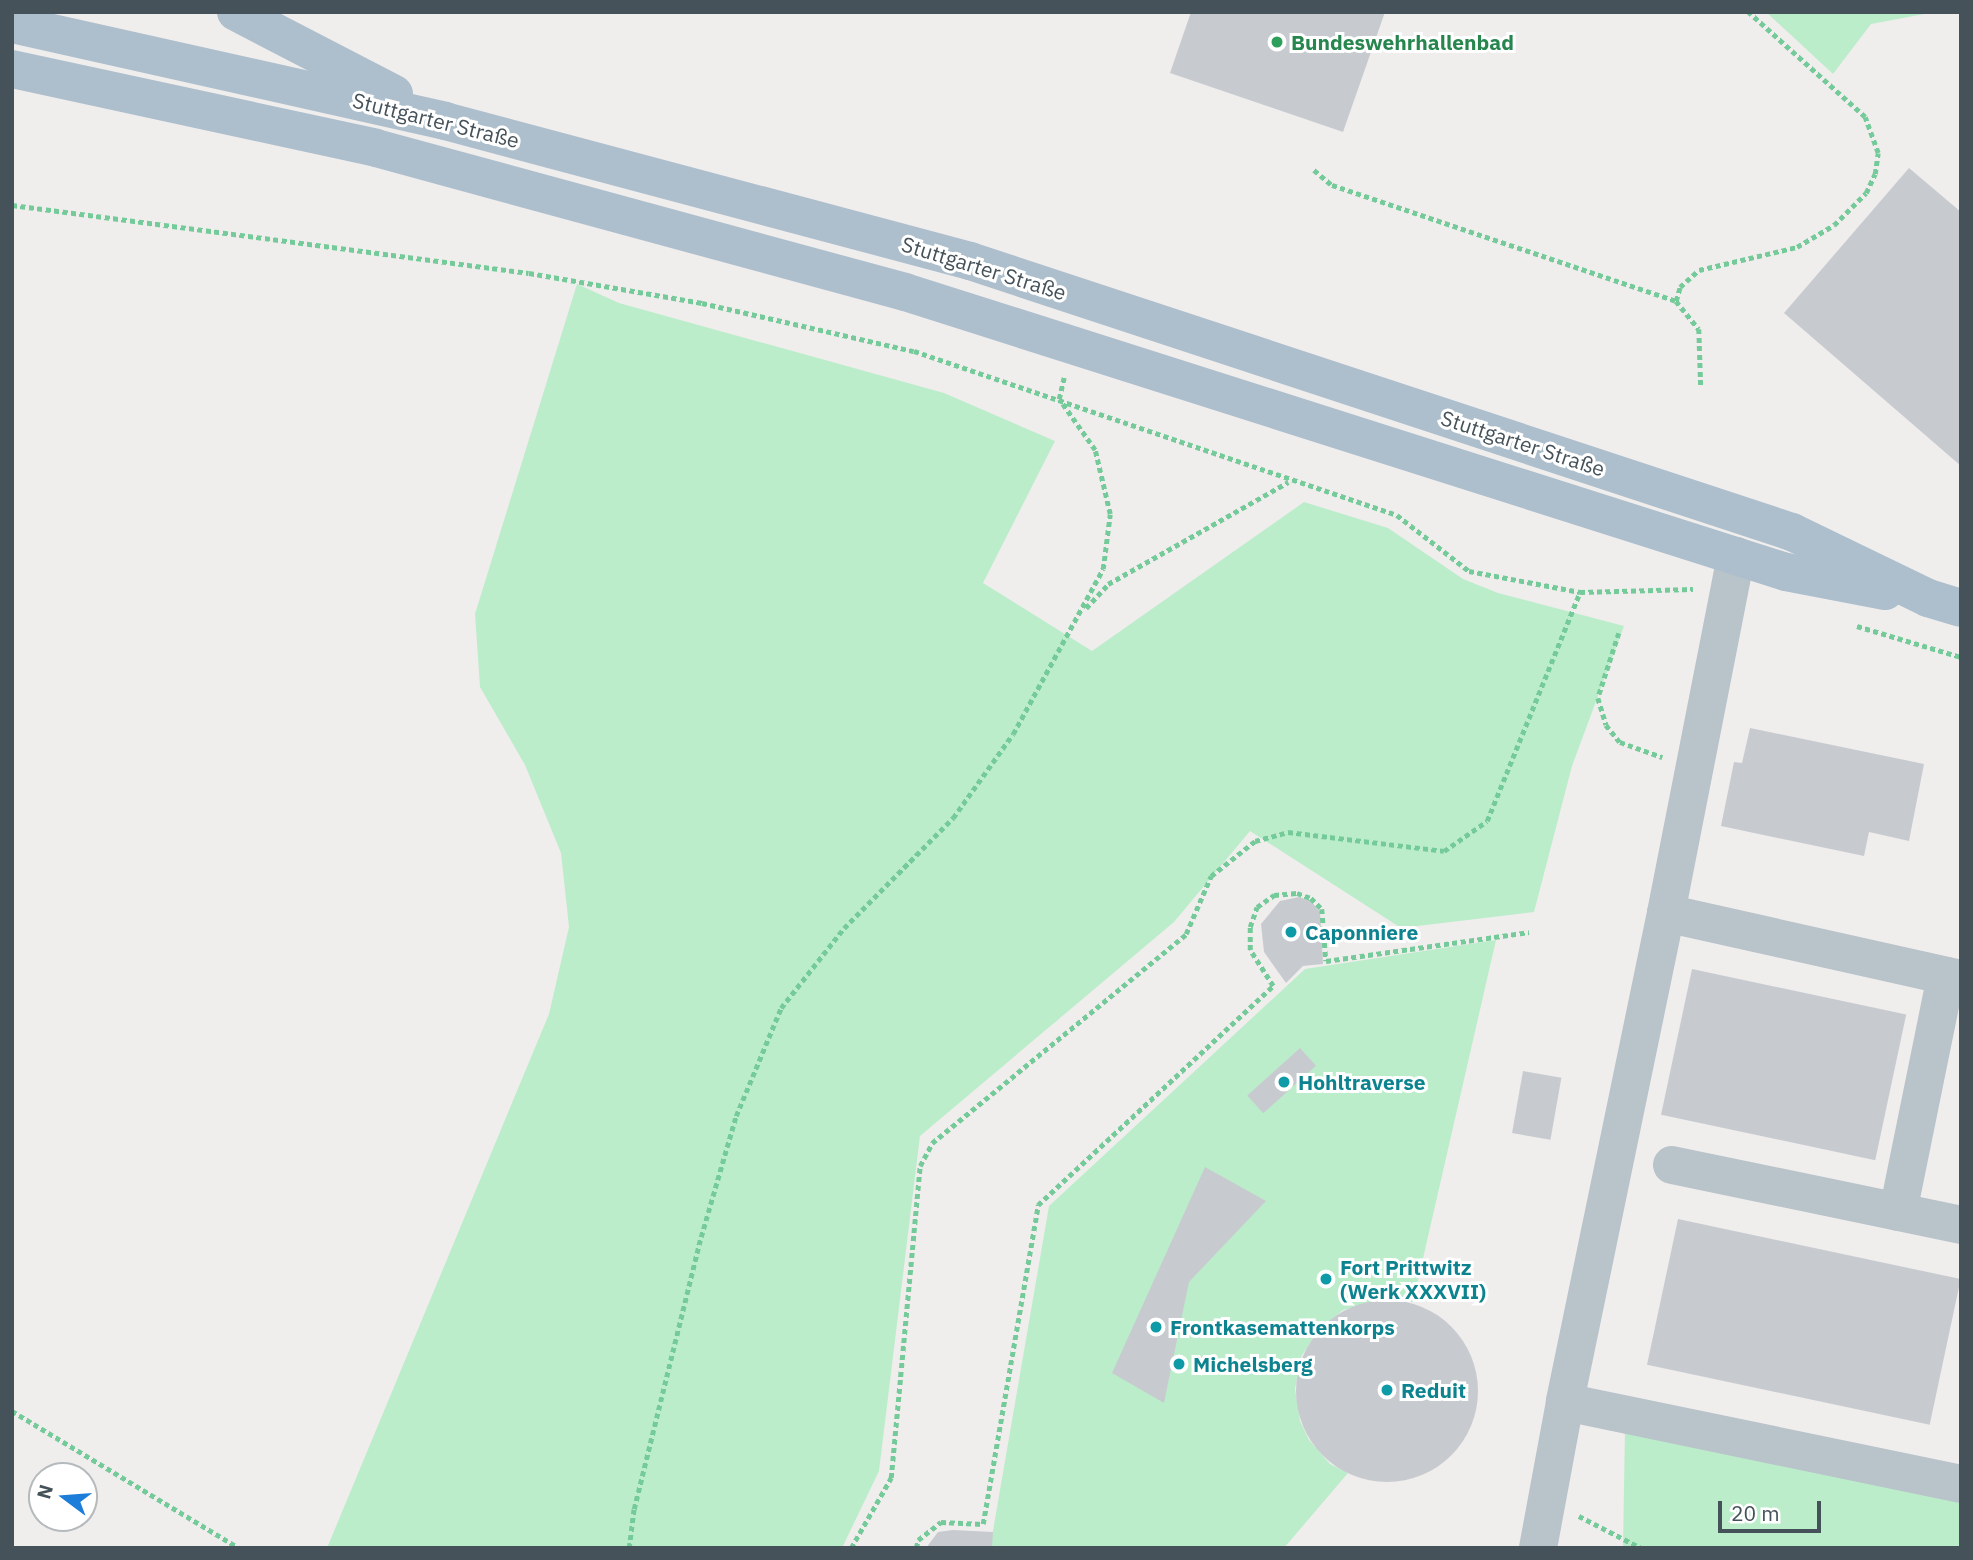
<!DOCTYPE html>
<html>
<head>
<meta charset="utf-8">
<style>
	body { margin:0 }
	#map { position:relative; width:1973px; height:1560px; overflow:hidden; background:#f0eded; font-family:"IBM Plex Sans",sans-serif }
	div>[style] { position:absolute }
	.green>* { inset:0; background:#bcedcb }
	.building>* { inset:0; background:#c7cbd0; transform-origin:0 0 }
	.round { border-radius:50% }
	.path>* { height:4.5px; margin-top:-2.25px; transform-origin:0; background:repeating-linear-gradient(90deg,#75ca9a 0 5px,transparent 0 8.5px) }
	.minor>* { height:38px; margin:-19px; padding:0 19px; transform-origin:19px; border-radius:19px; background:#b9c3ca }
	.major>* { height:38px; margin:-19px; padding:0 19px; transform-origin:19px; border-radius:19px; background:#adbfcc }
	.dots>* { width:19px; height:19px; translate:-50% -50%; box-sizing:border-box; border:4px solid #fff; border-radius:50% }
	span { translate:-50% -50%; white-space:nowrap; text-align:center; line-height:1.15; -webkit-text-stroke:6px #fff; paint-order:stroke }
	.leisure-label { font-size:21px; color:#27864d; font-weight:700 }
	.left { translate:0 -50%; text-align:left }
	.street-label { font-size:21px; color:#46525a }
	.culture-label { font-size:21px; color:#0d838f; font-weight:700 }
	.frame { position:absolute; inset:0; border:14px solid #46525a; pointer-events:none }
	.north { position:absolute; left:28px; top:1462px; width:70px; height:70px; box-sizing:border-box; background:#fff; border:2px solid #b5babd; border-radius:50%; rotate:286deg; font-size:19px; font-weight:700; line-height:28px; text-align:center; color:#46525a }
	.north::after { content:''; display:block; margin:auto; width:24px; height:32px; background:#1d7eda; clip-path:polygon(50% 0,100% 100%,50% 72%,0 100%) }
	.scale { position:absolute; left:1718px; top:1501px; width:103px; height:32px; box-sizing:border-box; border:4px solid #46525a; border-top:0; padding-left:9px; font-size:21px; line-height:24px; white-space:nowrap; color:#46525a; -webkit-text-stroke:5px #fff; paint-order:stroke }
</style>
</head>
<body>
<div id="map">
	<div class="green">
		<div style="clip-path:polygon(1766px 12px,1935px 12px,1871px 24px,1833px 74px)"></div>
		<div style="clip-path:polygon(577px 284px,619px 303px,944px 393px,1055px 441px,983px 583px,1092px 651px,1304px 502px,1388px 528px,1463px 579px,1498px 593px,1624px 626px,1572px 766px,1534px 912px,1401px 928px,1250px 831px,1174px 922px,920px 1136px,879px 1471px,842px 1548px,327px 1548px,549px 1014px,569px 927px,561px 853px,525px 765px,480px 687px,475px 614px)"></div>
		<div style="clip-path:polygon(1496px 940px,1413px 1302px,1382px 1299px,1343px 1310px,1318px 1330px,1301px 1357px,1295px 1389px,1300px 1421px,1309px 1440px,1330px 1464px,1348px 1473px,1284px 1548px,990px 1548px,1049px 1206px,1305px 969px)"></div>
		<div style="clip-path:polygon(1625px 1429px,1961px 1500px,1961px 1548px,1623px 1548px)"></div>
	</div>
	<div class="building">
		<div style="clip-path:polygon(1191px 12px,1385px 12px,1343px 132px,1170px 73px)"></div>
		<div style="clip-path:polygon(1909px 168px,1961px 212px,1961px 466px,1784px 313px)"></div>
		<div style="clip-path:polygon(1750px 728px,1924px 764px,1909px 841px,1869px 832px,1864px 856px,1721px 826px,1734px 762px,1742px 763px)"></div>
		<div style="clip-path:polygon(1299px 897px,1311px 901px,1320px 912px,1323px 964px,1303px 966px,1286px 983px,1264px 952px,1261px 924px,1280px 901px)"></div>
		<div style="left:1692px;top:969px;width:219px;height:149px;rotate:12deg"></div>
		<div style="left:1300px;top:1048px;width:24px;height:71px;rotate:48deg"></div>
		<div style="left:1523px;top:1071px;width:39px;height:63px;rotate:10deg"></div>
		<div style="clip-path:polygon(1205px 1167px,1266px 1201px,1189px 1282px,1164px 1403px,1112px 1373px)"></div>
		<div style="left:1678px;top:1219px;width:289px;height:149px;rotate:12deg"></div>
		<div class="round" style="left:1296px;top:1300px;width:182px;height:182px"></div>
		<div style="clip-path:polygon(953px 1530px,993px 1532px,992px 1548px,926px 1548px,938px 1532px)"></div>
	</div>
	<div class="path">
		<div style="left:1314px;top:170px;width:23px;rotate:40deg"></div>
		<div style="left:1332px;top:185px;width:363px;rotate:18.6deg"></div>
		<div style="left:1676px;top:301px;width:36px;rotate:51deg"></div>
		<div style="left:1699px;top:329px;width:59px;rotate:88.1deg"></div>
		<div style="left:12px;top:205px;width:521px;rotate:7.49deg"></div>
		<div style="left:529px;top:273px;width:176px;rotate:9.8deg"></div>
		<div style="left:702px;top:303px;width:217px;rotate:12.8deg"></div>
		<div style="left:914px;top:351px;width:510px;rotate:18.75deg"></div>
		<div style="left:1397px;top:515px;width:91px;rotate:37.9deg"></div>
		<div style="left:1469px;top:571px;width:113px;rotate:10.7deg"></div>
		<div style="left:1580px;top:592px;width:113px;rotate:-1.5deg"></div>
		<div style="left:1676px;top:301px;width:15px;rotate:-74deg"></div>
		<div style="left:1680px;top:287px;width:25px;rotate:-42deg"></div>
		<div style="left:1699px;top:270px;width:101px;rotate:-13.2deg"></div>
		<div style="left:1797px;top:247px;width:43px;rotate:-30.7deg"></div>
		<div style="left:1834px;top:225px;width:45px;rotate:-45deg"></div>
		<div style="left:1866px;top:193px;width:21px;rotate:-65deg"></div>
		<div style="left:1875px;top:174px;width:21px;rotate:-82deg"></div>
		<div style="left:1878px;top:153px;width:38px;rotate:-110deg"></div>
		<div style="left:1865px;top:117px;width:157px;rotate:-138.1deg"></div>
		<div style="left:1086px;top:608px;width:33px;rotate:-47deg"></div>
		<div style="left:1108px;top:584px;width:207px;rotate:-29.5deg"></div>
		<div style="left:1857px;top:626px;width:109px;rotate:16.6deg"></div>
		<div style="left:1619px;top:633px;width:68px;rotate:107.9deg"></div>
		<div style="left:1598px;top:698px;width:28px;rotate:73deg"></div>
		<div style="left:1606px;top:725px;width:22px;rotate:51deg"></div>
		<div style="left:1620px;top:742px;width:45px;rotate:19.7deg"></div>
		<div style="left:12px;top:1411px;width:265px;rotate:31.1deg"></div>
		<div style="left:1579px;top:1516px;width:70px;rotate:27.3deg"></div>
		<div style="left:629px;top:1548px;width:39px;rotate:-83deg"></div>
		<div style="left:634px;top:1509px;width:280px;rotate:-76.2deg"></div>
		<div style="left:701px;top:1237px;width:126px;rotate:-73.9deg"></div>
		<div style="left:736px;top:1116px;width:117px;rotate:-67.4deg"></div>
		<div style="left:781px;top:1008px;width:102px;rotate:-51.8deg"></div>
		<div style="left:844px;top:928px;width:155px;rotate:-45.3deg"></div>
		<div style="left:953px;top:818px;width:103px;rotate:-54.5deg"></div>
		<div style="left:1013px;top:734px;width:188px;rotate:-61.4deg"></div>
		<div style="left:1103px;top:569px;width:55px;rotate:-82.7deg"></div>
		<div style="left:1110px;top:514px;width:66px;rotate:-103.2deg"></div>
		<div style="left:1095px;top:450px;width:62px;rotate:-125.2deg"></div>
		<div style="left:1059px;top:399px;width:22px;rotate:-77deg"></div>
		<div style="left:851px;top:1548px;width:81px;rotate:-60.3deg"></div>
		<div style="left:891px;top:1478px;width:313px;rotate:-84.7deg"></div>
		<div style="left:920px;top:1166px;width:26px;rotate:-62deg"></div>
		<div style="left:932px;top:1143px;width:329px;rotate:-39.4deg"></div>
		<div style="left:1186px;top:934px;width:63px;rotate:-66.7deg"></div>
		<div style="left:1211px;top:876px;width:56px;rotate:-38.5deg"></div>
		<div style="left:1255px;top:841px;width:34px;rotate:-15deg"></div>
		<div style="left:1288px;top:832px;width:157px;rotate:6.9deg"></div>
		<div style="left:1444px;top:851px;width:52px;rotate:-34.9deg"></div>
		<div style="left:1487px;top:821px;width:247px;rotate:-67.9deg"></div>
		<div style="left:916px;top:1548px;width:8px;rotate:-76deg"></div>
		<div style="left:918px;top:1540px;width:29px;rotate:-38deg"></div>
		<div style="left:941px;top:1522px;width:42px;rotate:2.7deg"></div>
		<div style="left:983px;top:1524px;width:324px;rotate:-80.2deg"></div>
		<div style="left:1038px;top:1205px;width:321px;rotate:-43deg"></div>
		<div style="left:1273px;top:986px;width:43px;rotate:-122.6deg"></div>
		<div style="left:1250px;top:950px;width:23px;rotate:-90deg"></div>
		<div style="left:1250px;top:927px;width:21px;rotate:-71deg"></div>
		<div style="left:1257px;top:907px;width:21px;rotate:-35deg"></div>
		<div style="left:1274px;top:895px;width:23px;rotate:-5deg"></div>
		<div style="left:1297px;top:893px;width:15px;rotate:20deg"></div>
		<div style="left:1311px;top:898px;width:16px;rotate:45deg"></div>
		<div style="left:1322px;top:909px;width:52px;rotate:85.6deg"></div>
		<div style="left:1326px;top:961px;width:205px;rotate:-8.1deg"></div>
	</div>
	<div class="minor">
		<div style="left:1666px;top:913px;width:364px;rotate:-78.9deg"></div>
		<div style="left:1961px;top:979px;width:302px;rotate:-167.4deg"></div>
		<div style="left:1666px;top:913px;width:499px;rotate:101.7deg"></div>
		<div style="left:1565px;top:1402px;width:404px;rotate:11.7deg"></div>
		<div style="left:1672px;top:1165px;width:295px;rotate:11.7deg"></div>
		<div style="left:1898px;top:1212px;width:241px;rotate:-78.5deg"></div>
		<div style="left:1538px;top:1548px;width:148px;rotate:-79.5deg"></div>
	</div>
	<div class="major">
		<div style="left:236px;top:12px;width:178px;rotate:27.4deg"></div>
		<div style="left:12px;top:24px;width:444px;rotate:12.6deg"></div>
		<div style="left:445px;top:121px;width:543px;rotate:14.93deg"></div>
		<div style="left:970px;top:261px;width:866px;rotate:18.25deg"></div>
		<div style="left:1792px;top:532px;width:151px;rotate:25.9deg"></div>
		<div style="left:1928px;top:598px;width:34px;rotate:17deg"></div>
		<div style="left:12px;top:69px;width:372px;rotate:12.2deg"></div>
		<div style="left:376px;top:148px;width:548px;rotate:15.23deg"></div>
		<div style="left:905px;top:292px;width:924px;rotate:17.63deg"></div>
		<div style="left:1786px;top:572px;width:101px;rotate:10.9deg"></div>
	</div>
	<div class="dots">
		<div style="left:1277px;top:42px;background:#2e9e5b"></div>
		<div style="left:1291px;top:932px;background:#0f9aa8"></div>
		<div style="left:1284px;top:1082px;background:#0f9aa8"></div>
		<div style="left:1326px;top:1279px;background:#0f9aa8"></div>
		<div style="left:1156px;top:1327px;background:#0f9aa8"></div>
		<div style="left:1179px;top:1364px;background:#0f9aa8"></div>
		<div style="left:1387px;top:1390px;background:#0f9aa8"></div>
	</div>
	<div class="leisure-label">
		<span class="left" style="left:1291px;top:42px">Bundeswehrhallenbad</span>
	</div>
	<div class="street-label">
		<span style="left:436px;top:120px;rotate:14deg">Stuttgarter Straße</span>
		<span style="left:984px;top:268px;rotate:17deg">Stuttgarter Straße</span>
		<span style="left:1523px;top:443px;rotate:18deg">Stuttgarter Straße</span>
	</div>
	<div class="culture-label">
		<span class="left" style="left:1305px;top:932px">Caponniere</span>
		<span class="left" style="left:1298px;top:1082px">Hohltraverse</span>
		<span class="left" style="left:1340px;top:1279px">Fort Prittwitz<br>(Werk XXXVII)</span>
		<span class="left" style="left:1170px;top:1327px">Frontkasemattenkorps</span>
		<span class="left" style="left:1193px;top:1364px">Michelsberg</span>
		<span class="left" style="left:1401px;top:1390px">Reduit</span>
	</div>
	<div class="frame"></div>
	<div class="north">N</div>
	<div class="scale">20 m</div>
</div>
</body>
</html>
